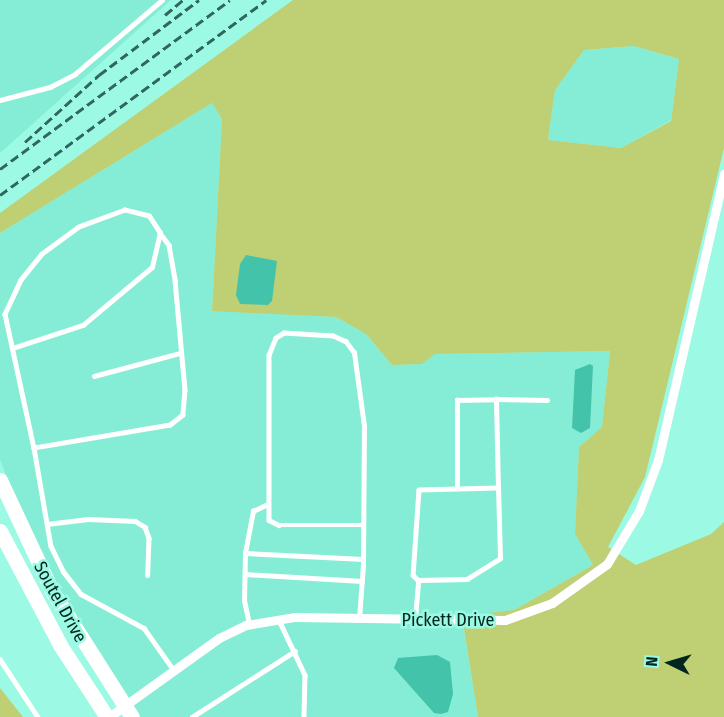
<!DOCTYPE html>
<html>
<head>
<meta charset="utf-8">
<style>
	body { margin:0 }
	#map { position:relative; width:724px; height:717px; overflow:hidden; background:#9cf9e3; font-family:"Fira Sans Condensed",sans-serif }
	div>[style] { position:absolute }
	.built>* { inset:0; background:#85edd5 }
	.green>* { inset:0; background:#bfcf74 }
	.water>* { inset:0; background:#43c3aa }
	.service>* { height:4.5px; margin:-2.25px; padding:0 2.25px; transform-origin:2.25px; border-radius:2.25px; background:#fff }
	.minor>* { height:9px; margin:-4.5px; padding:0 4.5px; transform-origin:4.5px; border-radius:4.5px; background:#fff }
	.primary>* { height:15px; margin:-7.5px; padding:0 7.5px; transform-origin:7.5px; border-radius:7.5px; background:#fff }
	.rail>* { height:3px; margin-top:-1.5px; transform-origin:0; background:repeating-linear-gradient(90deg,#30675c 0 9px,transparent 0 13.5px) }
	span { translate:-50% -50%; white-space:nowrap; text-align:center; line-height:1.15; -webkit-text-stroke:5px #9cf9e3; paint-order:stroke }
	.street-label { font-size:18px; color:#00261f }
	.north { position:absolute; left:640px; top:633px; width:60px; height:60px; -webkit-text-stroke:4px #9cf9e3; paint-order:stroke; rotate:275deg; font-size:16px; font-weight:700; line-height:24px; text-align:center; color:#00261f }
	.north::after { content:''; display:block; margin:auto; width:21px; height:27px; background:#00261f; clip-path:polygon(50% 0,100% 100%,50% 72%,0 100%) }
</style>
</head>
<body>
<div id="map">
	<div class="built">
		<div style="clip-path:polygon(0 0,171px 0,0 153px)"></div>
		<div style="clip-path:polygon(634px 46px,679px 59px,671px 120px,621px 148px,548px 140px,555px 90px,584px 50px)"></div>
		<div style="clip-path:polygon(212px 103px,222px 119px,212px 310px,336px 317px,366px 334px,392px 365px,422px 364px,434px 354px,610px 351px,602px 427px,579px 447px,575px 534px,593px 565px,514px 610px,462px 617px,478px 717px,140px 717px,61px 594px,19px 507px,0 460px,0 233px)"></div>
	</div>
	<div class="green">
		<div style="clip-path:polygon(evenodd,293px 0,724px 0,724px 148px,645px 477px,608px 547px,636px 565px,711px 534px,724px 522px,724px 717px,478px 717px,462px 616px,514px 610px,593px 565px,575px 534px,579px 447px,602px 427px,610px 351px,435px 354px,422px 364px,392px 365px,366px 334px,336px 317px,212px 311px,222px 119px,212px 103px,0 233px,0 213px,293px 0,634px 46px,679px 59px,671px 121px,621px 148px,548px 140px,555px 90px,584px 50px,634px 46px)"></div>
		<div style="clip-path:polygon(0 688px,23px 717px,0 717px)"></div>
	</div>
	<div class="water">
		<div style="clip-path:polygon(246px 255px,277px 261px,272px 301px,268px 305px,240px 304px,236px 295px,240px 264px)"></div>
		<div style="clip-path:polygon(590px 364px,593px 366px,590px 428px,581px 433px,572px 428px,575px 370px)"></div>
		<div style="clip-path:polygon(437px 655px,450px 662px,453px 694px,448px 712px,441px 714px,434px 713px,394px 668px,398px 658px)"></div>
	</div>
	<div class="service">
		<div style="left:0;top:100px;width:52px;rotate:-14.6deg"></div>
		<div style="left:50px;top:87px;width:28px;rotate:-27deg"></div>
		<div style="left:75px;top:74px;width:114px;rotate:-40.4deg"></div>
		<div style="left:160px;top:233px;width:15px;rotate:53deg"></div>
		<div style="left:169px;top:245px;width:36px;rotate:80deg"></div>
		<div style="left:175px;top:280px;width:110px;rotate:84.8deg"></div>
		<div style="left:185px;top:390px;width:25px;rotate:95deg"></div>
		<div style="left:183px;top:415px;width:16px;rotate:142deg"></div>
		<div style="left:170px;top:425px;width:138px;rotate:170.4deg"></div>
		<div style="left:34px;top:448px;width:99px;rotate:80.2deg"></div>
		<div style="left:51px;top:546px;width:28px;rotate:64deg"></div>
		<div style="left:63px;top:571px;width:29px;rotate:52deg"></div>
		<div style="left:81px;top:594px;width:72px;rotate:28.4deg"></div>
		<div style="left:144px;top:628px;width:50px;rotate:54.7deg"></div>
		<div style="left:13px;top:348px;width:74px;rotate:-18.2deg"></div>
		<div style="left:83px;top:325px;width:90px;rotate:-40deg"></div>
		<div style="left:152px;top:267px;width:35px;rotate:-77deg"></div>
		<div style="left:160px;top:233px;width:20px;rotate:-123deg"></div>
		<div style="left:149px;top:216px;width:25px;rotate:-166deg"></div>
		<div style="left:125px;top:210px;width:49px;rotate:159.7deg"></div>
		<div style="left:79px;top:227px;width:46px;rotate:143.9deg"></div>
		<div style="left:42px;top:254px;width:33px;rotate:129deg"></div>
		<div style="left:21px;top:280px;width:38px;rotate:115deg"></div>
		<div style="left:5px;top:314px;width:137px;rotate:77.8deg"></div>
		<div style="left:94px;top:376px;width:89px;rotate:-15deg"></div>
		<div style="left:498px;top:488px;width:89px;rotate:-91.3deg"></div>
		<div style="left:496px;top:399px;width:51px;rotate:1.1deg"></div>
		<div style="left:457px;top:489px;width:89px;rotate:-90deg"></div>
		<div style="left:457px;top:400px;width:39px;rotate:-1deg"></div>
		<div style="left:47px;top:524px;width:41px;rotate:-7deg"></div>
		<div style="left:88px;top:519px;width:47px;rotate:2.4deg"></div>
		<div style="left:135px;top:521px;width:12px;rotate:31deg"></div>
		<div style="left:145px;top:527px;width:12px;rotate:70deg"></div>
		<div style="left:149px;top:538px;width:37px;rotate:92deg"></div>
		<div style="left:245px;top:553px;width:43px;rotate:-79.2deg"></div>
		<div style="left:253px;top:511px;width:14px;rotate:-25deg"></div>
		<div style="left:245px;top:574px;width:117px;rotate:3.4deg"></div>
		<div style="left:415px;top:618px;width:38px;rotate:-85deg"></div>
		<div style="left:418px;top:580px;width:49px;rotate:-1.2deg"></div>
		<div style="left:467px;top:579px;width:39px;rotate:-32deg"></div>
		<div style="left:500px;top:558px;width:70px;rotate:-91.6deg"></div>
		<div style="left:498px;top:488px;width:79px;rotate:178.5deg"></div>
		<div style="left:419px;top:490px;width:85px;rotate:94deg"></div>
		<div style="left:413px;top:575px;width:7px;rotate:45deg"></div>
		<div style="left:359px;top:619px;width:54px;rotate:-85.8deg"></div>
		<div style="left:363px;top:565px;width:139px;rotate:-89.6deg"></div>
		<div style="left:364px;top:426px;width:74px;rotate:-97.8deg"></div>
		<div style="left:354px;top:353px;width:14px;rotate:-126deg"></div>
		<div style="left:346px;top:342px;width:14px;rotate:-155deg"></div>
		<div style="left:333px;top:336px;width:49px;rotate:-176.5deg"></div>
		<div style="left:284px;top:333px;width:9px;rotate:148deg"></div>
		<div style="left:276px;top:338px;width:18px;rotate:112deg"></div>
		<div style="left:269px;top:355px;width:165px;rotate:90deg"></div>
		<div style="left:269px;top:520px;width:11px;rotate:27deg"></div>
		<div style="left:279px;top:525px;width:84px"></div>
		<div style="left:279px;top:620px;width:61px;rotate:64.7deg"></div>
		<div style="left:305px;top:675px;width:42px;rotate:91.4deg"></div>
		<div style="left:249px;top:624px;width:24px;rotate:-102deg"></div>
		<div style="left:244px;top:601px;width:48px;rotate:-88.8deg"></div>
		<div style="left:245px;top:553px;width:118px;rotate:2.9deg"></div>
		<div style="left:0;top:659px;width:69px;rotate:56.8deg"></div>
		<div style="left:192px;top:717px;width:122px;rotate:-32.7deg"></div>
	</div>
	<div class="minor">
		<div style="left:109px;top:717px;width:135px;rotate:-35.7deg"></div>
		<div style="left:219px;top:638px;width:30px;rotate:-26deg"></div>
		<div style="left:246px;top:625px;width:50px;rotate:-9.3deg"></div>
		<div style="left:295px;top:617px;width:210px;rotate:0.8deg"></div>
		<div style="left:505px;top:620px;width:50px;rotate:-19.9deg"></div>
		<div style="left:552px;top:603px;width:67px;rotate:-35.3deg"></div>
		<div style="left:607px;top:564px;width:62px;rotate:-58.9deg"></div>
		<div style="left:639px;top:511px;width:54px;rotate:-69.6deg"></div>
		<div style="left:658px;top:460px;width:294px;rotate:-77deg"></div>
	</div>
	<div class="primary">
		<div style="left:0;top:480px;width:123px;rotate:64.9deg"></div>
		<div style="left:52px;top:591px;width:149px;rotate:57.6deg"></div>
		<div style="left:0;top:531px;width:129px;rotate:62.2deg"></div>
		<div style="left:60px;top:645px;width:86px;rotate:56.9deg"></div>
	</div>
	<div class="rail">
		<div style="left:165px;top:15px;width:23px;rotate:-40deg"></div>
		<div style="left:25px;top:142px;width:100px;rotate:-42.2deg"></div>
		<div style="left:99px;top:75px;width:125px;rotate:-36.9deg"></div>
		<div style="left:0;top:169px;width:285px;rotate:-36.3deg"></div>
		<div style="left:0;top:195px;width:330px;rotate:-36.2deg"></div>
	</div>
	<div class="street-label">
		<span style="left:60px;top:602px;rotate:61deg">Soutel Drive</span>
		<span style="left:448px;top:620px">Pickett Drive</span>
	</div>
	<div class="north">N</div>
</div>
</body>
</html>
